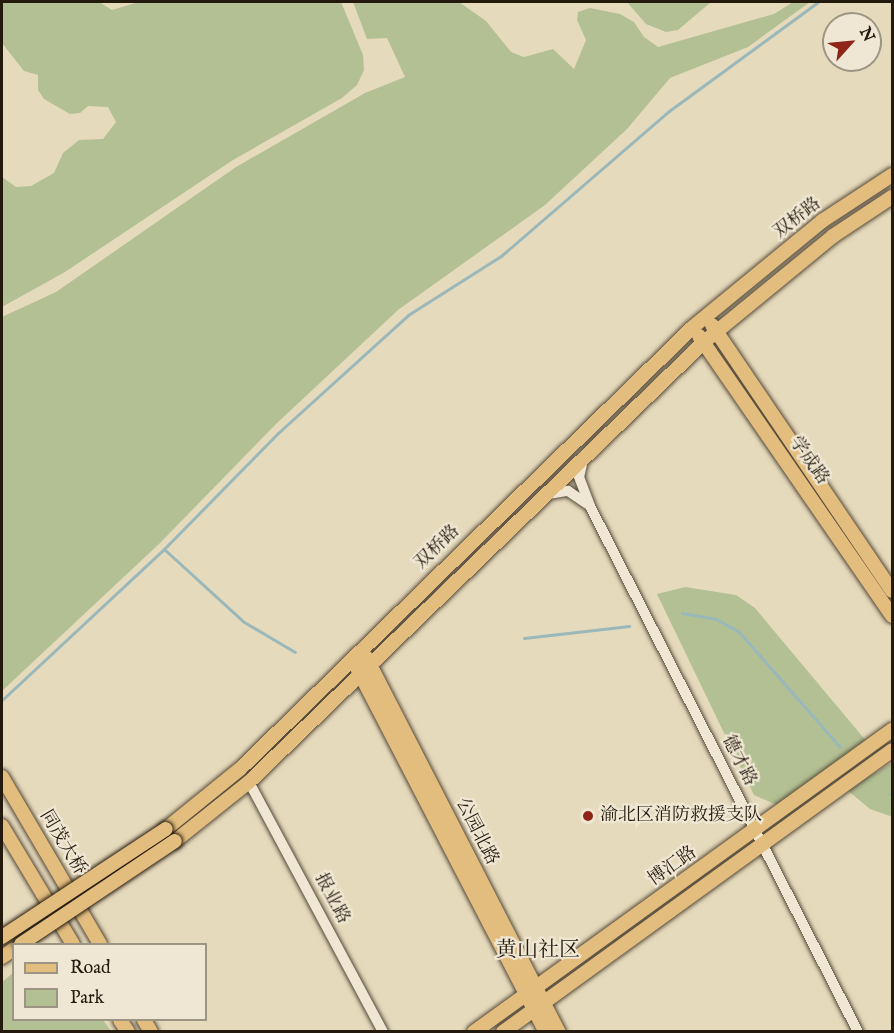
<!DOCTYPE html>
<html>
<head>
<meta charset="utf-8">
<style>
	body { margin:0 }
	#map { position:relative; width:894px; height:1033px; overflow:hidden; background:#e6dabc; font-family:"IM FELL English","Noto Serif SC",serif }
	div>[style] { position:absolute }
	.green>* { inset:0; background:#b2c093 }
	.stream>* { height:3px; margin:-1.5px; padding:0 1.5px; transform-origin:1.5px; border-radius:1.5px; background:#9ab8ba }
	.roads { filter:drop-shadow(0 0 2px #544939) drop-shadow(0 0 2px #544939) }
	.minor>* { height:10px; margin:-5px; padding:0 5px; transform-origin:5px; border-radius:5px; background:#efe7d3 }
	.major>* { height:14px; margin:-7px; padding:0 7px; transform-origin:7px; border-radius:7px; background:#e3bd7e }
	.bridges { filter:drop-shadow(0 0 2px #23190d) drop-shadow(0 0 2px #23190d) }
	.major-bridge>* { height:14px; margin:-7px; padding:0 7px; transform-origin:7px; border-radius:7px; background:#e3bd7e }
	.dots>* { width:16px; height:16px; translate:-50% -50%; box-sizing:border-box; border:3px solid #efe7d3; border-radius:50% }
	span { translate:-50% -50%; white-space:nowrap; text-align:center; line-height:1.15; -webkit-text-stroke:4.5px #efe7d3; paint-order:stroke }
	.street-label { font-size:18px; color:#23190d }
	.poi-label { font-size:18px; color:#23190d }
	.left { translate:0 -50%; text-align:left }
	.quarter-label { font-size:21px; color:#23190d }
	.frame { position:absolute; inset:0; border:3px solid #23190d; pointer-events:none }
	.legend { position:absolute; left:12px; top:943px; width:195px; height:78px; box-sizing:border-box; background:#efe7d3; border:2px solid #9d9584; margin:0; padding:8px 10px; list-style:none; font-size:18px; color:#23190d }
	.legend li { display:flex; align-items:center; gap:12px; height:30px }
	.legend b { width:30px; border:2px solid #9d9584 }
	.north { position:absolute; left:822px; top:12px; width:60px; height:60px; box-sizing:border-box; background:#efe7d3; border:2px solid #9d9584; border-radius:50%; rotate:63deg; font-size:16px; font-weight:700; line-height:24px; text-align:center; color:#23190d }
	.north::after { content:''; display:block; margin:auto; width:21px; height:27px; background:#8f2418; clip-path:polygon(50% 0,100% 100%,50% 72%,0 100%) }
</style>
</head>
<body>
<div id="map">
	<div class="green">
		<div style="clip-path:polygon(2px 2px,99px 2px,112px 10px,139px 2px,341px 2px,363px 55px,364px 70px,357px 85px,342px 98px,233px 160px,65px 272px,2px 307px,2px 177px,16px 187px,31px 186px,54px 173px,63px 153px,79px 140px,103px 139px,116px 122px,108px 107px,88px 106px,80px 113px,70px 114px,44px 99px,38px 90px,38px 75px,24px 71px,2px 43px)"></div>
		<div style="clip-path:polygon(353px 2px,459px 2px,486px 21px,511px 52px,524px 57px,553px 49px,574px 69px,586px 40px,577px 20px,578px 12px,590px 8px,620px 14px,634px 22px,644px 37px,658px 47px,774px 14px,793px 2px,810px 2px,748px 47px,670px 78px,627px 129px,545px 205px,398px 310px,276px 424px,160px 543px,2px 691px,2px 317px,56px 292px,236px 167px,365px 93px,405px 77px,387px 38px,367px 39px)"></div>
		<div style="clip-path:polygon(627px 2px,711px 2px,678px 30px,666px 32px,646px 24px)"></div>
		<div style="clip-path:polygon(685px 587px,736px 595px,755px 608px,867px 742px,779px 806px,754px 795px,657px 594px)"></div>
		<div style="clip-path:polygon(892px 763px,892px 816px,890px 816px,870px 809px,847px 790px)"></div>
		<div style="clip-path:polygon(13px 973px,14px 1020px,103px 1020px,111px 1031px,2px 1031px,2px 982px)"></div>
	</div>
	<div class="stream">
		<div style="left:164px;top:549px;width:108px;rotate:42.4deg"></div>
		<div style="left:244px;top:622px;width:59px;rotate:30.5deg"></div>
		<div style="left:682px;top:613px;width:35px;rotate:10deg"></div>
		<div style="left:716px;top:619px;width:26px;rotate:29deg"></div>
		<div style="left:739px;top:632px;width:153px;rotate:48.7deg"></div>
		<div style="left:524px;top:638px;width:106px;rotate:-6.5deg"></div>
		<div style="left:2px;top:700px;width:221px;rotate:-43deg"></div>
		<div style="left:164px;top:549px;width:163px;rotate:-45.5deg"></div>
		<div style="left:278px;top:433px;width:176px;rotate:-42.2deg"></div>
		<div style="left:408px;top:315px;width:110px;rotate:-32.4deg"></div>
		<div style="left:501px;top:256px;width:222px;rotate:-40.8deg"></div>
		<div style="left:669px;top:111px;width:185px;rotate:-36.2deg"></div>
		<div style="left:890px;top:794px;width:2px;rotate:27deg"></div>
	</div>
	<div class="roads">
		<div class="minor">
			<div style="left:583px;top:460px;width:17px;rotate:103deg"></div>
			<div style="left:579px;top:477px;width:31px;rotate:69deg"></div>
			<div style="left:590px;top:506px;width:590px;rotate:63deg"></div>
			<div style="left:548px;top:494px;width:20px;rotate:-9deg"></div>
			<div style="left:568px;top:491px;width:23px;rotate:34deg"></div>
			<div style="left:249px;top:782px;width:284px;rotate:61.8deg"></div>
		</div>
		<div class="major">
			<div style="left:712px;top:325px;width:321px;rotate:55.9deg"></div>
			<div style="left:699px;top:336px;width:340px;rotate:55.4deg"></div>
			<div style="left:366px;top:657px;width:422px;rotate:62.8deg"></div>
			<div style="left:356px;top:666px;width:412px;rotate:62.6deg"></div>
			<div style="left:2px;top:777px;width:194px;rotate:59.6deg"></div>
			<div style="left:2px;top:826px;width:138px;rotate:59deg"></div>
			<div style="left:166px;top:829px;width:95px;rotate:-39deg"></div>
			<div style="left:240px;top:769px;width:633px;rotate:-44.3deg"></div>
			<div style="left:693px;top:327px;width:167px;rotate:-39.4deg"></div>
			<div style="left:822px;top:221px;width:84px;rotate:-33.3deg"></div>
			<div style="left:175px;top:841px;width:95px;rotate:-38.6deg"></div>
			<div style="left:249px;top:782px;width:633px;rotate:-44.04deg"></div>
			<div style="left:704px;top:342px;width:167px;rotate:-39.4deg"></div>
			<div style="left:833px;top:236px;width:71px;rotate:-33.5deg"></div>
			<div style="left:2px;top:957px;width:14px;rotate:-34deg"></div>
			<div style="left:120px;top:1020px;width:14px;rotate:56deg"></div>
			<div style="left:144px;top:1020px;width:14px;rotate:60deg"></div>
			<div style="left:474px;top:1032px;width:516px;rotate:-35.85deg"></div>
			<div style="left:503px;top:1032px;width:480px;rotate:-35.9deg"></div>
		</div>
	</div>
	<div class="bridges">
		<div class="major-bridge">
			<div style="left:2px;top:937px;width:196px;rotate:-33.4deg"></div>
			<div style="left:21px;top:944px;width:185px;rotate:-33.8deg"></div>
		</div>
	</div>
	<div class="dots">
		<div style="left:588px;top:816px;background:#8f2418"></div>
	</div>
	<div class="street-label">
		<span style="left:798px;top:219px;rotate:-38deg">双桥路</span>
		<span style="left:808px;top:461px;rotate:55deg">学成路</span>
		<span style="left:438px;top:548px;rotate:-44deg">双桥路</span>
		<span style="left:738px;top:761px;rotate:63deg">德才路</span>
		<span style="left:476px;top:832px;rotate:63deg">公园北路</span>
		<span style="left:62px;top:843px;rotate:59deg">同茂大桥</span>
		<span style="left:673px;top:867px;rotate:-35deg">博汇路</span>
		<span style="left:331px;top:899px;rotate:62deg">报业路</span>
	</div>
	<div class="poi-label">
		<span class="left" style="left:600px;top:816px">渝北区消防救援支队</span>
	</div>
	<div class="quarter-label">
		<span style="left:538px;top:951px">黄山社区</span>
	</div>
	<div class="frame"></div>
	<ul class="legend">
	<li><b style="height:8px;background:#e3bd7e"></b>Road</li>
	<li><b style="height:16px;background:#b2c093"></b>Park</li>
	</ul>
	<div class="north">N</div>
</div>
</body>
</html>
